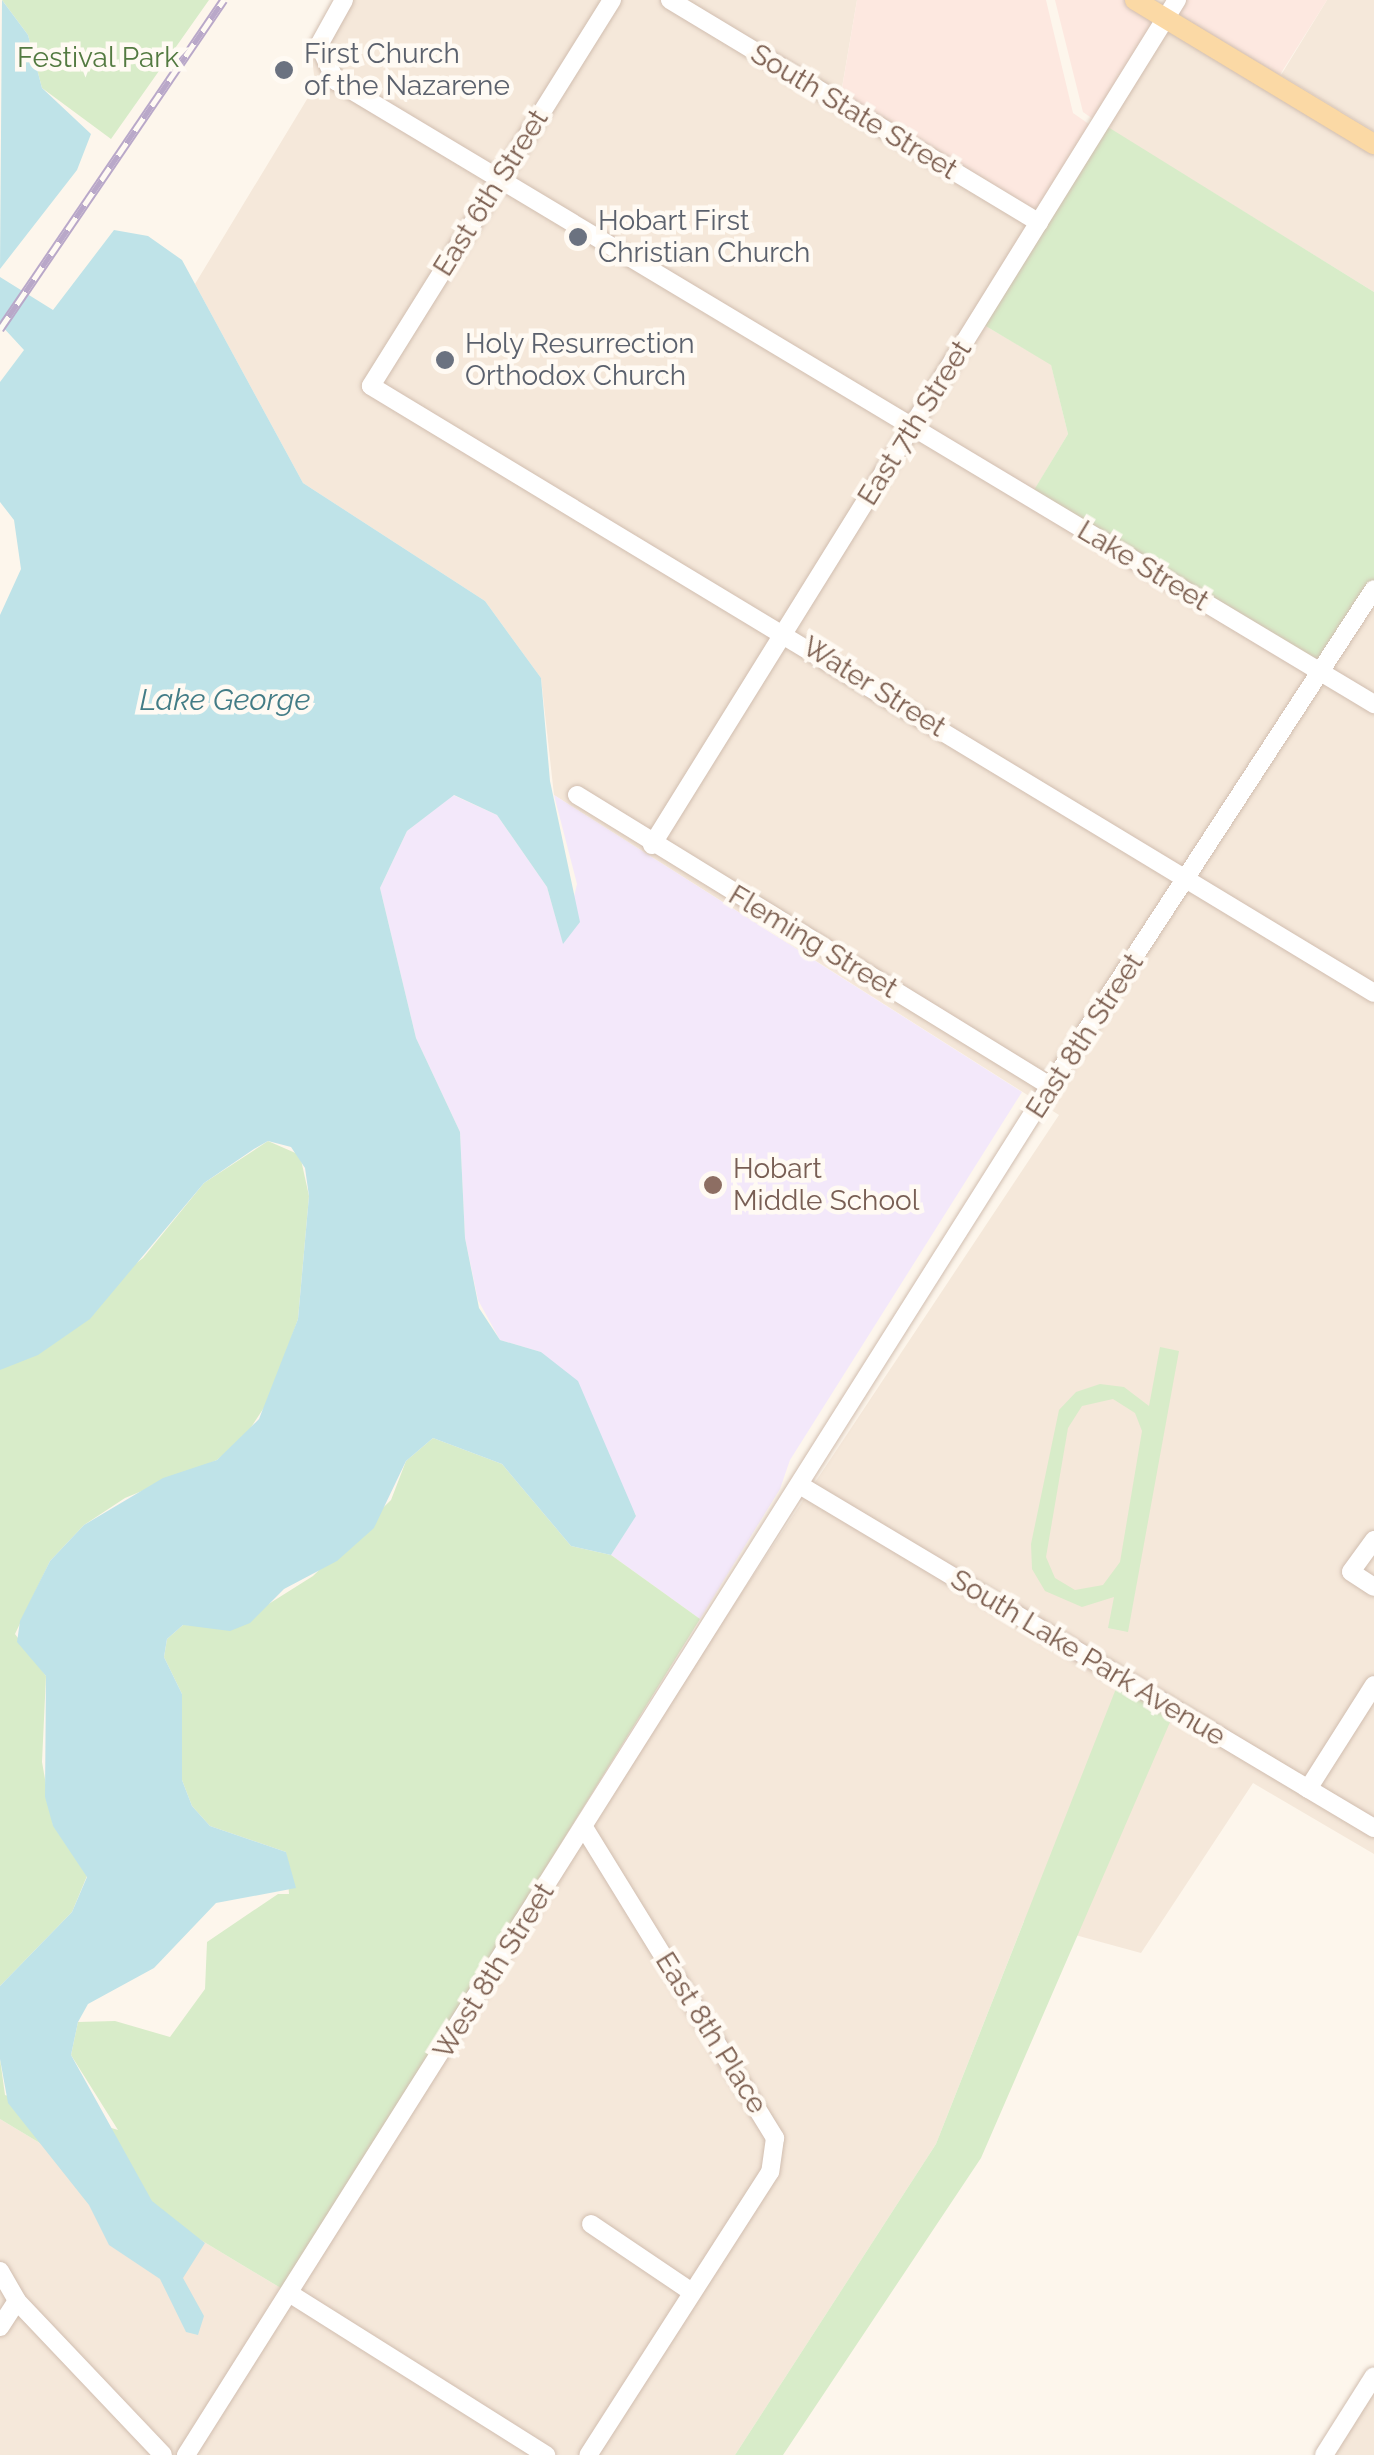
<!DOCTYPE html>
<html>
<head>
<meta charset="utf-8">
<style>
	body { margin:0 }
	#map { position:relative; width:1374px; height:2455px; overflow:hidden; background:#fdf6ec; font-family:Raleway,sans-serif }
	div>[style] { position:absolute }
	.residential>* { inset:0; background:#f5e8da }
	.commercial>* { inset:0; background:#fde8e0 }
	.education>* { inset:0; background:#f3e8fa }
	.green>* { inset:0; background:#d8ecc9 }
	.water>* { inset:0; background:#bfe3e8 }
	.roads { filter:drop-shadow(0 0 2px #d1beb0) drop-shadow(0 0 2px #d1beb0) }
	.minor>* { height:18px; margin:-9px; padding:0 9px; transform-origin:9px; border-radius:9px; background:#fff }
	.major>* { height:20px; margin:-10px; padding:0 10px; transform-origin:10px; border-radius:10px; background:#fbd9a5 }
	.rail>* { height:9px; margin-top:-4.5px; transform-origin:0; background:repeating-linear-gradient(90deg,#fffaf3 0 15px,#b9a8c9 0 30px); box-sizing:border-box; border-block:2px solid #b9a8c9 }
	.dots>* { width:28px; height:28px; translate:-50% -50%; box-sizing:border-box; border:5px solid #fffaf3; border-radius:50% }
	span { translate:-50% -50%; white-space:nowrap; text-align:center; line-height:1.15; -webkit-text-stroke:9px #fffaf3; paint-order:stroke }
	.worship-label { font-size:28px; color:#5b616d }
	.left { translate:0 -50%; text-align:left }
	.park-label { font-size:28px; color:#537a41 }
	.street-label { font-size:28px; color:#7a5c4d }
	.education-label { font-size:28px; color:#785e54 }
	.water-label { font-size:30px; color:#437c86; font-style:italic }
</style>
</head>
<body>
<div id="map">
	<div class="residential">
		<div style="clip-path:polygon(346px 0,857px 0,839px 105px,1043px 227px,984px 325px,1051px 364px,1068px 434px,1032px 494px,1374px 581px,1374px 1854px,1253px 1783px,1141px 1953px,1024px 1921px,936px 2144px,735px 2455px,191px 2455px,723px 1621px,1059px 1115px,554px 795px,541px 678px,485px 601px,303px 483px,195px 284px,315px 86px,312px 55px)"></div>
		<div style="clip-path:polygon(1327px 0,1374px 0,1374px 131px,1281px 75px)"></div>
		<div style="clip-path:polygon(1168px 26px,1374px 150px,1374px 292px,1108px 128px)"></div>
		<div style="clip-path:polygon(0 2119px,284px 2290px,179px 2455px,0 2455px)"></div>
		<div style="clip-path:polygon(1374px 2387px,1374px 2455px,1331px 2455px)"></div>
	</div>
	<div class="commercial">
		<div style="clip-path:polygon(857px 0,1046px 0,1073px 113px,1096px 129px,1039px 218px,840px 100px)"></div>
		<div style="clip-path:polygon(1055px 0,1131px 0,1162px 19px,1100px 124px,1083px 112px)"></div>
		<div style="clip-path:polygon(1181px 0,1327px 0,1276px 81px,1171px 18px)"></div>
	</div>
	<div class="education">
		<div style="clip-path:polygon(453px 795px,497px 815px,547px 887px,563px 943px,577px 884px,554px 795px,1022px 1092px,790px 1460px,780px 1489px,700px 1619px,611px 1555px,636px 1515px,541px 1352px,500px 1340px,478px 1300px,465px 1238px,460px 1132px,416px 1038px,380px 888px,407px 831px)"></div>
	</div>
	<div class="green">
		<div style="clip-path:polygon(2px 0,209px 0,111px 139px,42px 88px,28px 35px)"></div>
		<div style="clip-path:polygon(1108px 127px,1374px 292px,1374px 581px,1320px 666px,1031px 495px,1068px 434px,1051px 365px,984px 325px)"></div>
		<div style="clip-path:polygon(268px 1141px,300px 1155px,309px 1196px,298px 1319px,269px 1400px,246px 1435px,217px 1460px,125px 1498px,84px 1525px,50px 1561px,15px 1634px,46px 1676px,42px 1762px,53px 1825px,87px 1876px,72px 1912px,0 1986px,0 1368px,143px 1258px,204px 1183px)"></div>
		<div style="clip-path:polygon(evenodd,1160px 1347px,1179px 1351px,1128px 1632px,1108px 1628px,1114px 1597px,1082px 1607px,1045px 1591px,1032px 1569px,1031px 1544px,1059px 1410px,1076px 1392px,1100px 1384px,1124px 1387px,1149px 1406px,1160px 1347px,1113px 1399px,1135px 1413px,1142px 1431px,1120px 1562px,1103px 1585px,1075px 1590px,1055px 1578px,1046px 1557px,1068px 1428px,1082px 1406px,1113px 1399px)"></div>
		<div style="clip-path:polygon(433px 1438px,502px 1464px,571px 1546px,611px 1555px,700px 1619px,284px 2290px,0 2119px,0 2059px,5px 2095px,118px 2130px,71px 2055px,78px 2022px,115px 2021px,170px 2037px,205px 1989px,207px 1942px,278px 1894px,289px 1894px,286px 1852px,210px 1826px,192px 1806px,182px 1780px,182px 1694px,164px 1657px,167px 1639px,183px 1625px,212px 1626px,267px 1605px,313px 1576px,391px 1500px,406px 1461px)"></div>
		<div style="clip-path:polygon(1119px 1681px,1174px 1713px,981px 2158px,783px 2455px,735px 2455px,936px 2144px)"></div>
	</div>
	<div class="water">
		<div style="clip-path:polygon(2px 0,28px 35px,42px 88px,91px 134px,77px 170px,0 269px)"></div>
		<div style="clip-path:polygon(114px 230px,148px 236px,182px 260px,303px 483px,485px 601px,541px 678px,550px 781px,580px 922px,563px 944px,547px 887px,497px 815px,454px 795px,407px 831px,380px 888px,416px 1038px,460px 1132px,465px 1238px,479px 1308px,500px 1340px,541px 1352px,578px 1381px,636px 1516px,611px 1555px,571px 1546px,502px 1464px,433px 1438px,406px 1461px,374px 1528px,337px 1561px,284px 1589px,250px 1623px,230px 1631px,183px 1625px,167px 1639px,164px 1657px,182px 1694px,182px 1780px,192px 1806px,210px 1826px,286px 1852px,296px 1888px,216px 1903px,154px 1968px,88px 2004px,78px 2022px,71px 2055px,152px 2201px,205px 2243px,183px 2278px,204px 2316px,198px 2335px,186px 2332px,160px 2279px,109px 2245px,89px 2205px,8px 2103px,0 2059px,0 1986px,72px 1912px,87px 1877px,53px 1826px,45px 1797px,46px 1676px,17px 1642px,20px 1621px,50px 1561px,84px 1525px,163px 1478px,217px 1460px,259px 1419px,298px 1319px,309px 1196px,305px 1168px,291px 1147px,268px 1141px,254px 1149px,204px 1183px,90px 1319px,38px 1355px,0 1370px,0 615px,21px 569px,14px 520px,0 502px,0 382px,24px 350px,0 324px,0 277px,53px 310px)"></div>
	</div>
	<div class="roads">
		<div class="minor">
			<div style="left:344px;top:0;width:51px;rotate:119.1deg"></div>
			<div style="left:319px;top:45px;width:40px;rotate:65deg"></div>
			<div style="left:336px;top:81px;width:1211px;rotate:30.97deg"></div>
			<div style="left:612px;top:0;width:455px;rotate:122deg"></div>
			<div style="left:371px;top:386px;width:1172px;rotate:31.18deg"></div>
			<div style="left:670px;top:0;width:431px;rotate:31.1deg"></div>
			<div style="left:577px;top:795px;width:555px;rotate:31.6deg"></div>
			<div style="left:652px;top:845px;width:995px;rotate:-58.15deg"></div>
			<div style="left:803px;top:1487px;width:665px;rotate:30.85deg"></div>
			<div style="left:1374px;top:1540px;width:39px;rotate:126deg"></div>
			<div style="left:1351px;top:1572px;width:27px;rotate:33deg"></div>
			<div style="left:1308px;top:1789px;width:123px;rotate:-57.6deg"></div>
			<div style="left:585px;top:1829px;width:363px;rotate:58.4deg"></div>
			<div style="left:775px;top:2138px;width:34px;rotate:98deg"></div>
			<div style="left:770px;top:2172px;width:336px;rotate:122.7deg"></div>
			<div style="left:591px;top:2224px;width:122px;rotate:34deg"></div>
			<div style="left:0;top:2271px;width:34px;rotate:60deg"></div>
			<div style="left:17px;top:2301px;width:212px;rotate:46.5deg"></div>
			<div style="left:289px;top:2293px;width:304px;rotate:32.2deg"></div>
			<div style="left:0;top:2327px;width:31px;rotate:-57deg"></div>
			<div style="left:186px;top:2455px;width:1619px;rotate:-57.74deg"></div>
			<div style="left:1050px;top:1086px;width:593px;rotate:-56.9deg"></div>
			<div style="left:1324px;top:2455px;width:93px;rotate:-57.7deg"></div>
		</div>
		<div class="major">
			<div style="left:1135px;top:0;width:279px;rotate:31.1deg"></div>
		</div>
	</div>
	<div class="rail">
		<div style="left:0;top:329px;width:398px;rotate:-55.8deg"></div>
	</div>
	<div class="dots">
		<div style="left:284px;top:70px;background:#6b7280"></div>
		<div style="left:578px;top:237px;background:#6b7280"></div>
		<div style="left:445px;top:360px;background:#6b7280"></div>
		<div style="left:713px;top:1185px;background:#8d6e63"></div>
	</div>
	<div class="worship-label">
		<span class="left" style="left:304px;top:70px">First Church<br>of the Nazarene</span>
		<span class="left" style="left:598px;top:237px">Hobart First<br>Christian Church</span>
		<span class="left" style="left:465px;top:360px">Holy Resurrection<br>Orthodox Church</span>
	</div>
	<div class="park-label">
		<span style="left:98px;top:58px">Festival Park</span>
	</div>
	<div class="street-label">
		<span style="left:854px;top:112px;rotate:31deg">South State Street</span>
		<span style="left:491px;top:193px;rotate:-58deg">East 6th Street</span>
		<span style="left:915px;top:423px;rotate:-58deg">East 7th Street</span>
		<span style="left:1143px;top:566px;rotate:31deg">Lake Street</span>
		<span style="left:874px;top:687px;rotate:32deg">Water Street</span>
		<span style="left:813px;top:942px;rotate:31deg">Fleming Street</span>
		<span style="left:1085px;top:1036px;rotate:-57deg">East 8th Street</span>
		<span style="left:1088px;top:1658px;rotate:31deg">South Lake Park Avenue</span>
		<span style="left:494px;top:1971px;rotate:-58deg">West 8th Street</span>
		<span style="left:711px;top:2033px;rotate:58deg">East 8th Place</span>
	</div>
	<div class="education-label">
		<span class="left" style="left:733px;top:1185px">Hobart<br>Middle School</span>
	</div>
	<div class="water-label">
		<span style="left:225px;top:700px">Lake George</span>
	</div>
</div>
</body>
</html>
